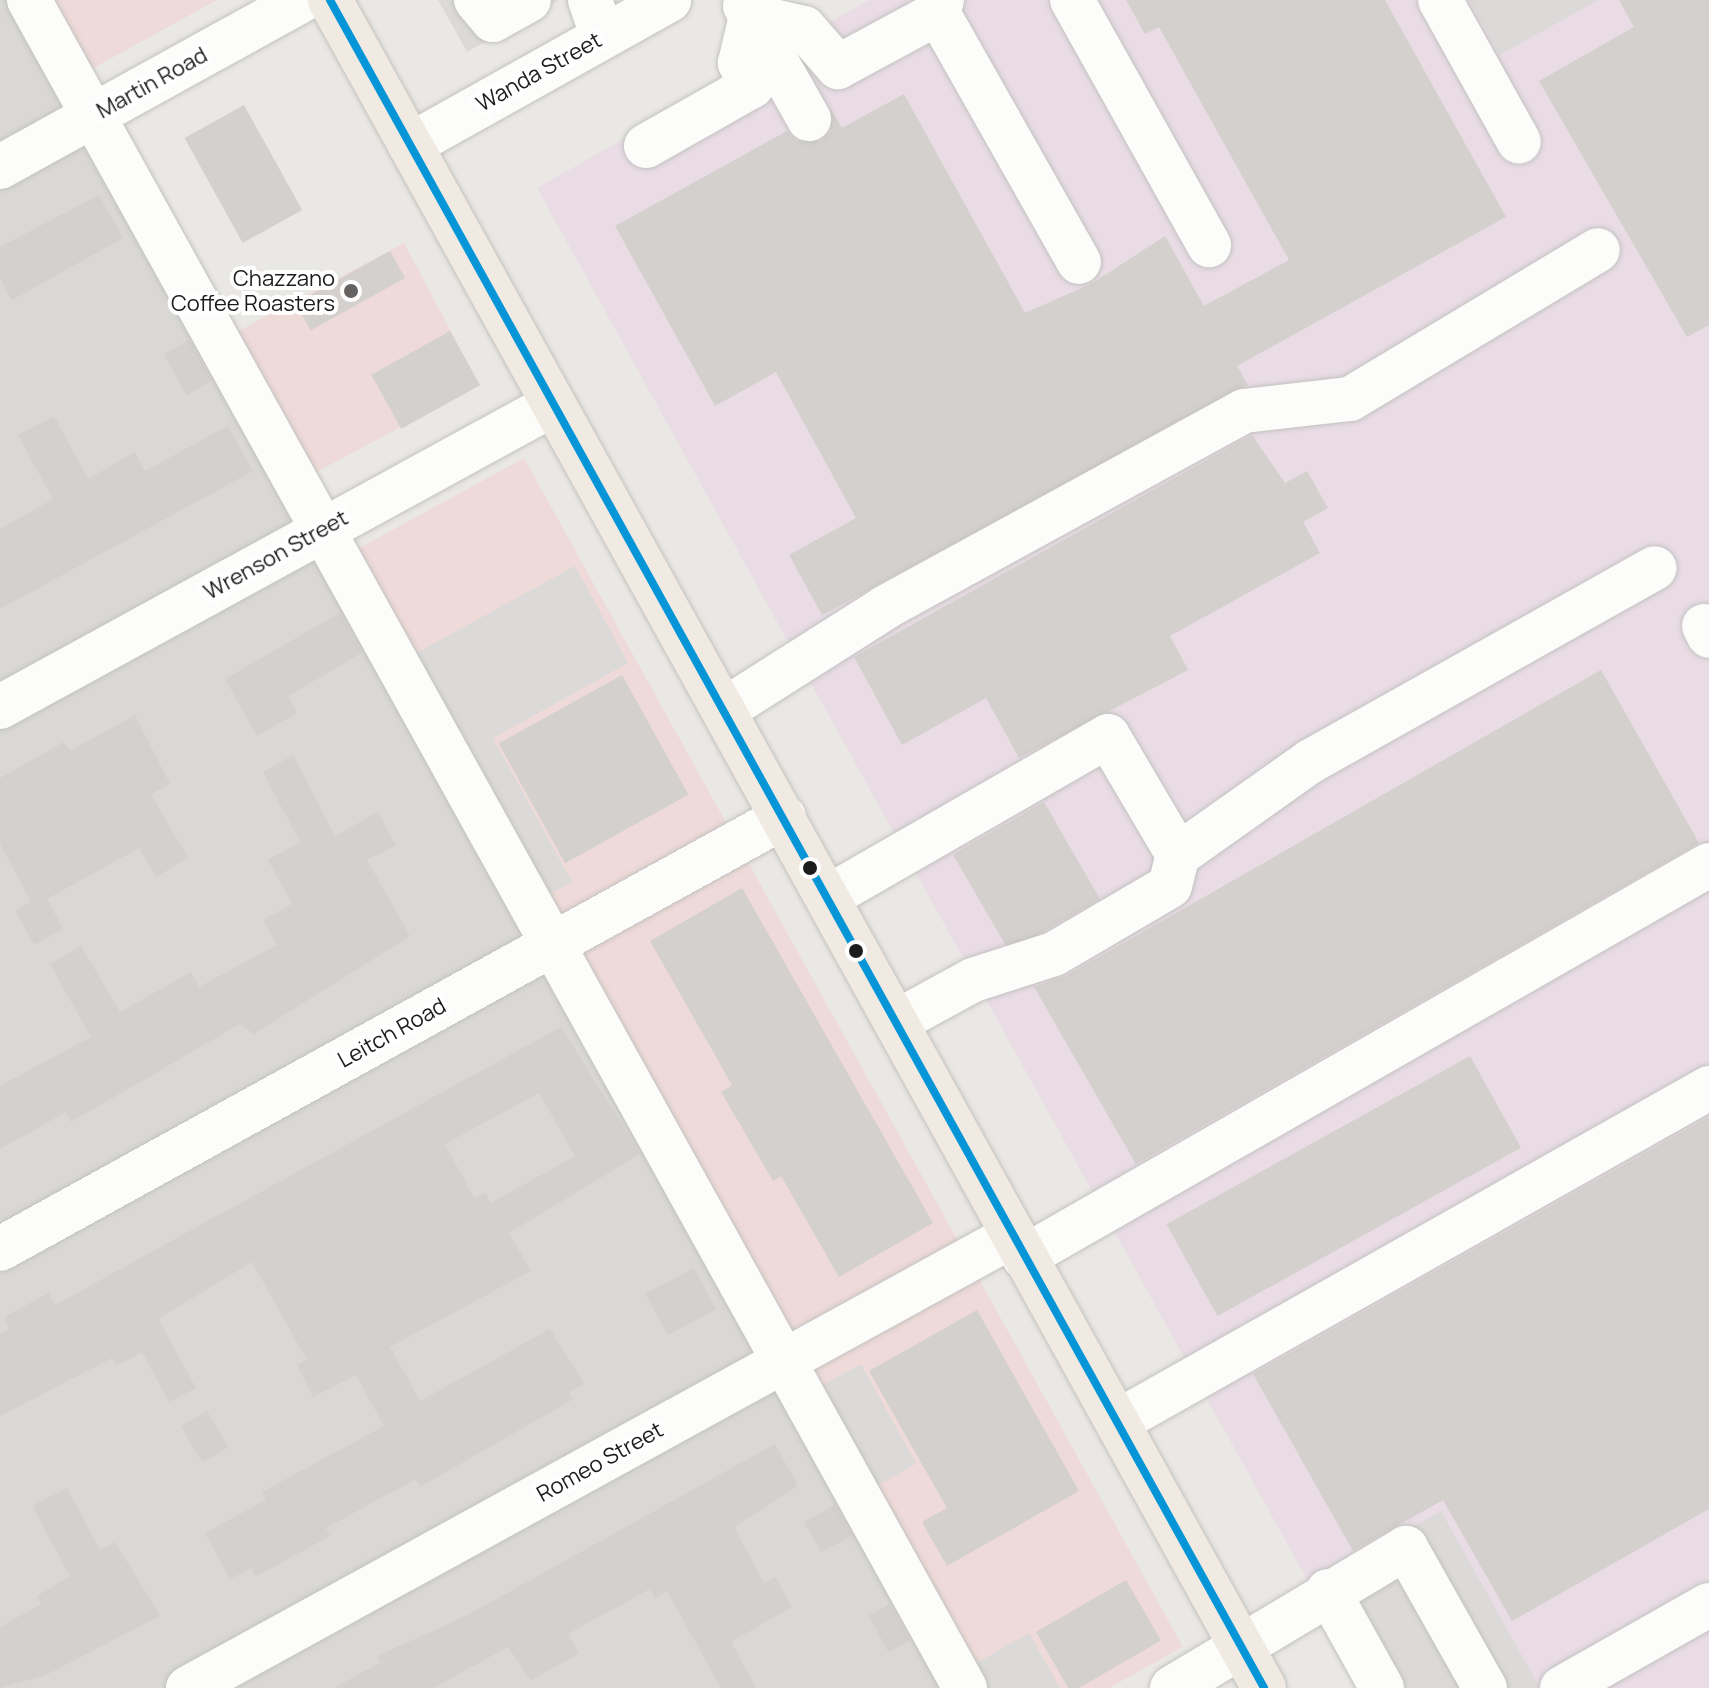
<!DOCTYPE html>
<html>
<head>
<meta charset="utf-8">
<style>
	body { margin:0 }
	#map { position:relative; width:1709px; height:1688px; overflow:hidden; background:#eae8e4; font-family:Manrope,sans-serif }
	div>[style] { position:absolute }
	.residential>* { inset:0; background:#d9d8d6 }
	.commercial>* { inset:0; background:#eedad8; transform-origin:0 0 }
	.industrial>* { inset:0; background:#e9dce5 }
	.parking>* { inset:0; background:#dbdad8; transform-origin:0 0 }
	.building>* { inset:0; background:#d3d0cd; transform-origin:0 0 }
	.roads { filter:drop-shadow(0 0 2px #c3c2c0) drop-shadow(0 0 2px #c3c2c0) }
	.minor>* { height:44px; margin:-22px; padding:0 22px; transform-origin:22px; border-radius:22px; background:#fcfcfb }
	.major>* { height:44px; margin:-22px; padding:0 22px; transform-origin:22px; border-radius:22px; background:#f0eae2 }
	.bus-1>* { height:8px; margin:-4px; padding:0 4px; transform-origin:4px; border-radius:4px; background:#0696d7 }
	.dots>* { width:22px; height:22px; translate:-50% -50%; box-sizing:border-box; border:4px solid #fff; border-radius:50% }
	span { translate:-50% -50%; white-space:nowrap; text-align:center; line-height:1.15; -webkit-text-stroke:8px #fff; paint-order:stroke }
	.street-label { font-size:22px; color:#1c1c1c }
	.poi-label { font-size:22px; color:#1c1c1c }
	.right { translate:-100% -50%; text-align:right }
</style>
</head>
<body>
<div id="map">
	<div class="residential">
		<div style="clip-path:polygon(0 0,13px 0,949px 1688px,0 1688px)"></div>
	</div>
	<div class="commercial">
		<div style="clip-path:polygon(13px 0,217px 0,61px 86px)"></div>
		<div style="left:404px;top:243px;width:161px;height:222px;rotate:62deg"></div>
		<div style="clip-path:polygon(524px 458px,1183px 1647px,1109px 1688px,978px 1688px,354px 551px)"></div>
	</div>
	<div class="industrial">
		<div style="clip-path:polygon(869px 0,1709px 0,1709px 1688px,1367px 1688px,537px 188px)"></div>
	</div>
	<div class="parking">
		<div style="clip-path:polygon(438px 0,559px 0,467px 52px)"></div>
		<div style="clip-path:polygon(1469px 0,1598px 0,1500px 55px)"></div>
		<div style="clip-path:polygon(575px 566px,628px 663px,493px 738px,572px 882px,544px 897px,411px 656px)"></div>
		<div style="left:861px;top:1364px;width:114px;height:47px;rotate:61deg"></div>
		<div style="clip-path:polygon(1441px 1511px,1540px 1688px,1371px 1688px,1312px 1583px)"></div>
		<div style="clip-path:polygon(1029px 1633px,1060px 1688px,981px 1688px,969px 1667px)"></div>
	</div>
	<div class="building">
		<div style="clip-path:polygon(1126px 0,1385px 0,1506px 217px,1237px 366px,1248px 385px,822px 615px,789px 555px,856px 518px,776px 372px,715px 406px,615px 226px,787px 131px,797px 141px,821px 141px,831px 131px,831px 109px,842px 128px,904px 94px,1025px 313px,1091px 284px,1165px 236px,1204px 306px,1289px 260px,1159px 27px,1145px 34px)"></div>
		<div style="clip-path:polygon(1619px 0,1709px 0,1709px 325px,1687px 337px,1539px 81px,1634px 27px)"></div>
		<div style="left:244px;top:105px;width:120px;height:68px;rotate:61deg"></div>
		<div style="clip-path:polygon(99px 195px,123px 238px,12px 300px,0 278px,0 247px)"></div>
		<div style="left:390px;top:251px;width:31px;height:108px;rotate:61deg"></div>
		<div style="left:450px;top:331px;width:62px;height:90px;rotate:61deg"></div>
		<div style="left:189px;top:340px;width:47px;height:29px;rotate:61deg"></div>
		<div style="clip-path:polygon(54px 416px,88px 479px,135px 452px,145px 471px,228px 426px,253px 471px,0 609px,0 529px,53px 499px,18px 435px)"></div>
		<div style="clip-path:polygon(1252px 435px,1285px 483px,1307px 471px,1328px 508px,1303px 522px,1320px 553px,1170px 636px,1188px 670px,1019px 758px,986px 698px,902px 745px,854px 657px)"></div>
		<div style="clip-path:polygon(340px 613px,362px 653px,288px 696px,297px 713px,257px 736px,225px 679px)"></div>
		<div style="clip-path:polygon(1601px 670px,1699px 843px,1136px 1164px,1034px 987px,1066px 976px)"></div>
		<div style="left:622px;top:675px;width:137px;height:141px;rotate:61deg"></div>
		<div style="clip-path:polygon(135px 715px,170px 784px,151px 794px,188px 858px,156px 877px,139px 848px,47px 899px,63px 929px,34px 945px,15px 910px,31px 902px,0 844px,0 778px,64px 742px,70px 751px)"></div>
		<div style="clip-path:polygon(293px 755px,335px 836px,378px 812px,396px 845px,367px 860px,410px 936px,254px 1034px,240px 1024px,71px 1122px,66px 1112px,0 1149px,0 1086px,91px 1037px,50px 964px,81px 946px,120px 1012px,191px 972px,199px 987px,277px 945px,263px 920px,292px 904px,268px 860px,300px 842px,263px 772px)"></div>
		<div style="left:1044px;top:802px;width:112px;height:105px;rotate:60deg"></div>
		<div style="clip-path:polygon(742px 888px,933px 1223px,839px 1277px,781px 1176px,773px 1181px,721px 1092px,732px 1085px,650px 941px)"></div>
		<div style="clip-path:polygon(evenodd,561px 1027px,640px 1154px,509px 1233px,531px 1271px,390px 1347px,420px 1401px,550px 1329px,584px 1384px,569px 1392px,573px 1399px,420px 1487px,416px 1479px,326px 1528px,330px 1536px,299px 1553px,256px 1576px,251px 1568px,230px 1579px,205px 1533px,266px 1500px,262px 1492px,384px 1426px,356px 1375px,313px 1397px,297px 1365px,307px 1360px,252px 1262px,158px 1319px,196px 1388px,169px 1402px,142px 1352px,116px 1366px,112px 1358px,0 1416px,0 1334px,10px 1329px,4px 1317px,49px 1293px,55px 1305px,561px 1027px,539px 1093px,575px 1156px,491px 1203px,485px 1193px,474px 1198px,445px 1144px,539px 1093px)"></div>
		<div style="left:1470px;top:1056px;width:105px;height:347px;rotate:61deg"></div>
		<div style="clip-path:polygon(1709px 1117px,1709px 1509px,1512px 1621px,1443px 1500px,1353px 1551px,1253px 1374px)"></div>
		<div style="left:694px;top:1268px;width:47px;height:55px;rotate:62deg"></div>
		<div style="clip-path:polygon(977px 1310px,1079px 1491px,947px 1566px,922px 1522px,947px 1508px,869px 1371px)"></div>
		<div style="left:207px;top:1411px;width:42px;height:30px;rotate:60deg"></div>
		<div style="clip-path:polygon(775px 1444px,798px 1486px,734px 1527px,764px 1583px,775px 1577px,792px 1607px,731px 1642px,756px 1688px,721px 1688px,667px 1591px,655px 1598px,650px 1589px,568px 1634px,579px 1654px,531px 1680px,508px 1647px,433px 1688px,334px 1688px,381px 1662px,377px 1656px,466px 1616px)"></div>
		<div style="clip-path:polygon(67px 1488px,100px 1550px,115px 1542px,160px 1616px,46px 1675px,0 1688px,0 1627px,41px 1604px,37px 1596px,70px 1576px,32px 1506px)"></div>
		<div style="left:835px;top:1505px;width:35px;height:35px;rotate:61deg"></div>
		<div style="left:1126px;top:1580px;width:70px;height:104px;rotate:60deg"></div>
		<div style="left:890px;top:1604px;width:42px;height:24px;rotate:62deg"></div>
	</div>
	<div class="roads">
		<div class="minor">
			<div style="left:29px;top:0;width:1930px;rotate:60.99deg"></div>
			<div style="left:476px;top:0;width:26px;rotate:50deg"></div>
			<div style="left:493px;top:20px;width:41px;rotate:-29.1deg"></div>
			<div style="left:590px;top:0;width:39px;rotate:71deg"></div>
			<div style="left:942px;top:0;width:14px;rotate:107deg"></div>
			<div style="left:938px;top:13px;width:286px;rotate:60.5deg"></div>
			<div style="left:1072px;top:0;width:281px;rotate:60.8deg"></div>
			<div style="left:1440px;top:0;width:162px;rotate:60.9deg"></div>
			<div style="left:745px;top:6px;width:130px;rotate:60.5deg"></div>
			<div style="left:410px;top:145px;width:297px;rotate:-29.2deg"></div>
			<div style="left:646px;top:146px;width:122px;rotate:-29.5deg"></div>
			<div style="left:752px;top:86px;width:26px;rotate:-118deg"></div>
			<div style="left:740px;top:63px;width:48px;rotate:-76.8deg"></div>
			<div style="left:751px;top:16px;width:54px;rotate:12.8deg"></div>
			<div style="left:804px;top:28px;width:52px;rotate:48.9deg"></div>
			<div style="left:838px;top:67px;width:114px;rotate:-28.4deg"></div>
			<div style="left:0;top:167px;width:346px;rotate:-28.9deg"></div>
			<div style="left:1704px;top:626px;width:11px;rotate:63deg"></div>
			<div style="left:0;top:707px;width:629px;rotate:-28.68deg"></div>
			<div style="left:724px;top:710px;width:192px;rotate:-32.4deg"></div>
			<div style="left:886px;top:607px;width:408px;rotate:-28.7deg"></div>
			<div style="left:1244px;top:411px;width:107px;rotate:-6.5deg"></div>
			<div style="left:1350px;top:399px;width:289px;rotate:-31deg"></div>
			<div style="left:828px;top:897px;width:323px;rotate:-29.9deg"></div>
			<div style="left:1108px;top:736px;width:138px;rotate:59.5deg"></div>
			<div style="left:898px;top:1021px;width:85px;rotate:-28.7deg"></div>
			<div style="left:973px;top:980px;width:85px;rotate:-17.8deg"></div>
			<div style="left:1054px;top:954px;width:134px;rotate:-30.4deg"></div>
			<div style="left:1170px;top:886px;width:32px;rotate:-76deg"></div>
			<div style="left:1178px;top:855px;width:163px;rotate:-35.3deg"></div>
			<div style="left:1311px;top:761px;width:394px;rotate:-29.3deg"></div>
			<div style="left:0;top:1249px;width:895px;rotate:-28.86deg"></div>
			<div style="left:1024px;top:1257px;width:789px;rotate:-29.78deg"></div>
			<div style="left:1117px;top:1422px;width:680px;rotate:-29.43deg"></div>
			<div style="left:1328px;top:1591px;width:111px;rotate:60.9deg"></div>
			<div style="left:188px;top:1688px;width:940px;rotate:-28.75deg"></div>
			<div style="left:1172px;top:1688px;width:273px;rotate:-30.9deg"></div>
			<div style="left:1406px;top:1548px;width:161px;rotate:60.6deg"></div>
			<div style="left:1562px;top:1688px;width:169px;rotate:-29.5deg"></div>
		</div>
		<div class="major">
			<div style="left:330px;top:0;width:1929px;rotate:61.04deg"></div>
		</div>
	</div>
	<div class="bus-1">
		<div style="left:330px;top:0;width:1929px;rotate:61.04deg"></div>
	</div>
	<div class="dots">
		<div style="left:351px;top:291px;background:#646362"></div>
		<div style="left:810px;top:868px;background:#1c1c1c"></div>
		<div style="left:856px;top:951px;background:#1c1c1c"></div>
	</div>
	<div class="street-label">
		<span style="left:539px;top:72px;rotate:-29deg">Wanda Street</span>
		<span style="left:152px;top:83px;rotate:-29deg">Martin Road</span>
		<span style="left:276px;top:555px;rotate:-29deg">Wrenson Street</span>
		<span style="left:392px;top:1033px;rotate:-29deg">Leitch Road</span>
		<span style="left:600px;top:1462px;rotate:-29deg">Romeo Street</span>
	</div>
	<div class="poi-label">
		<span class="right" style="left:335px;top:291px">Chazzano<br>Coffee Roasters</span>
	</div>
</div>
</body>
</html>
